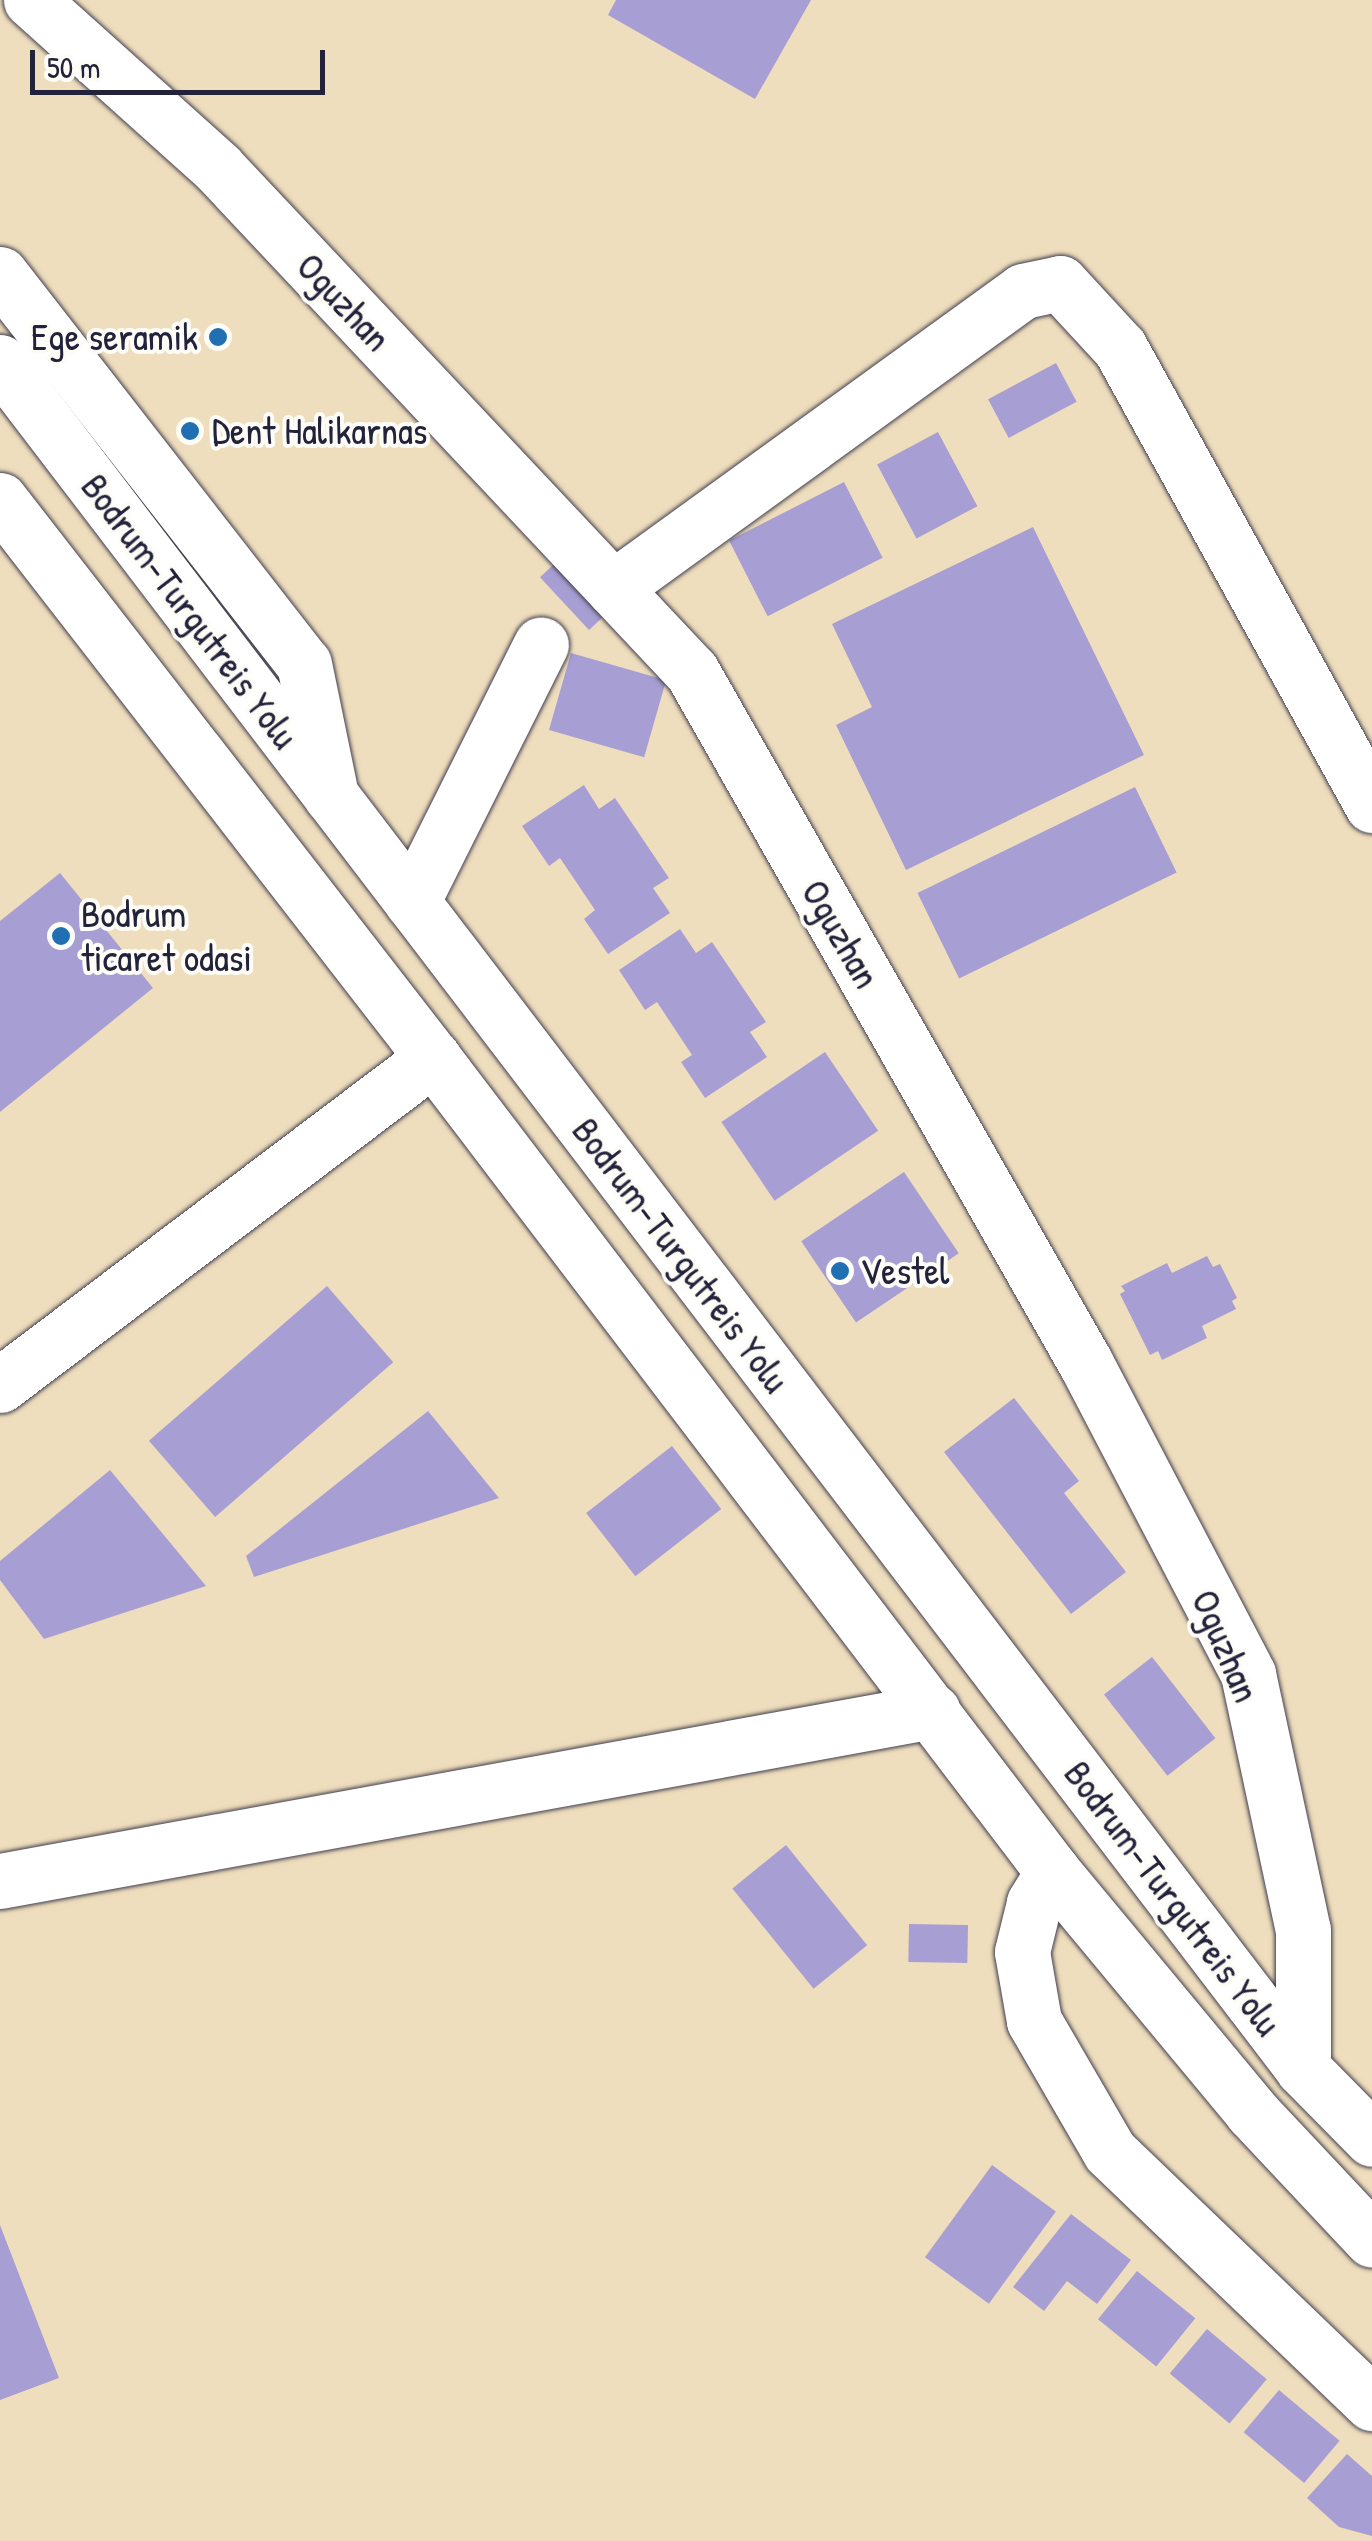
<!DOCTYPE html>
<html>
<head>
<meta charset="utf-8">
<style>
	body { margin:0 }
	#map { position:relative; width:1372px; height:2541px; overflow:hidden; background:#efdebd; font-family:"Patrick Hand",sans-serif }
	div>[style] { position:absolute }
	.building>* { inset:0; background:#a79fd3; transform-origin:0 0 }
	.roads { filter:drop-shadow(0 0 2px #413e4e) drop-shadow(0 0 2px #413e4e) }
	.minor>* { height:55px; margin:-27.5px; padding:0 27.5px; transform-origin:27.5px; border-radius:27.5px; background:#fff }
	.highway>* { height:55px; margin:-27.5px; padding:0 27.5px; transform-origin:27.5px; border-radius:27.5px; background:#fff }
	.dots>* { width:28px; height:28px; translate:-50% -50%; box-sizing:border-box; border:5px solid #fdfcf7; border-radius:50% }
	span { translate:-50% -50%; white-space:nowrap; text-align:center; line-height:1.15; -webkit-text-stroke:8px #fdfcf7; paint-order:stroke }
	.street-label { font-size:38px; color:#22223b }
	.poi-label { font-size:38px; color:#22223b }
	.right { translate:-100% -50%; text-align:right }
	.left { translate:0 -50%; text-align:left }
	.scale { position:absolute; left:30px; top:50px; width:295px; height:45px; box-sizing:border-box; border:5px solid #22223b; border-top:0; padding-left:12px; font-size:30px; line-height:35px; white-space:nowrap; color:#22223b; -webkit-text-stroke:8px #fdfcf7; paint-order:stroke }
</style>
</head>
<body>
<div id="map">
	<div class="building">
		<div style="clip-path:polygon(616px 0,811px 0,755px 99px,608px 15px)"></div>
		<div style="left:1056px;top:363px;width:44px;height:77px;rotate:62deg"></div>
		<div style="left:938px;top:432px;width:84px;height:69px;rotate:62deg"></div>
		<div style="left:844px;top:482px;width:85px;height:129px;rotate:63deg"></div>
		<div style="clip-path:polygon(1033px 527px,1144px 755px,906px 870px,836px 725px,872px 707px,832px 624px)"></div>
		<div style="left:567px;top:552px;width:72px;height:37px;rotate:47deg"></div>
		<div style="left:571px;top:653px;width:99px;height:80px;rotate:16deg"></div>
		<div style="clip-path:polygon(584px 785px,599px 809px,615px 798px,669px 878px,653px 888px,670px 913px,608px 954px,584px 919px,595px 910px,560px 858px,549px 866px,522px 826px)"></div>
		<div style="left:1135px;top:787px;width:95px;height:242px;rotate:64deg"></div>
		<div style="clip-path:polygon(60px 873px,153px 988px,0 1112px,0 921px)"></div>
		<div style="clip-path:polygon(680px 929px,696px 953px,712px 942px,766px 1022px,750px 1032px,767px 1057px,705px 1098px,681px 1062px,692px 1055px,657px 1002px,645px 1010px,619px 970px)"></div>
		<div style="left:825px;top:1052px;width:95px;height:125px;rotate:56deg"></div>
		<div style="left:904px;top:1172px;width:98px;height:124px;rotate:56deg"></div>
		<div style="clip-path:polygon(1207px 1256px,1213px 1267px,1220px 1264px,1237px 1298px,1232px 1301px,1236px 1309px,1202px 1326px,1207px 1338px,1162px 1360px,1158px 1351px,1150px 1355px,1120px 1294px,1125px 1291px,1121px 1286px,1167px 1263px,1172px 1273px)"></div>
		<div style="left:327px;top:1286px;width:101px;height:236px;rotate:49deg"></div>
		<div style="clip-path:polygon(1014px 1398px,1079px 1481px,1064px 1493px,1126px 1572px,1071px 1614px,944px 1452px)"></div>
		<div style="clip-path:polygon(428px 1411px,499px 1498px,254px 1577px,246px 1556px)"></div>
		<div style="left:672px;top:1446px;width:80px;height:109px;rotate:52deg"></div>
		<div style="clip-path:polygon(110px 1470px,206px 1586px,44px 1639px,0 1580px,0 1561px)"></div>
		<div style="left:1152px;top:1657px;width:103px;height:61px;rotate:52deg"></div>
		<div style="left:786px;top:1845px;width:129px;height:69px;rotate:51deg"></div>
		<div style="left:909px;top:1924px;width:59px;height:38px;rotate:1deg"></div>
		<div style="left:992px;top:2165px;width:79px;height:114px;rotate:36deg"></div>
		<div style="clip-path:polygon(1071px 2214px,1131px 2260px,1097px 2304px,1067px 2281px,1044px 2311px,1013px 2287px)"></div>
		<div style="clip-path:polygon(0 2225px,59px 2378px,0 2400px)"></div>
		<div style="left:1137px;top:2271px;width:75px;height:62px;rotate:39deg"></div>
		<div style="left:1207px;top:2329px;width:78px;height:58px;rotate:40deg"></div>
		<div style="left:1279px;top:2390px;width:79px;height:55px;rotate:40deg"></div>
		<div style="clip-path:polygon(1347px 2454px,1372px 2476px,1372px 2536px,1339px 2527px,1307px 2498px)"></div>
	</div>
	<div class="roads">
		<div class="minor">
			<div style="left:31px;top:0;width:251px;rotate:41.9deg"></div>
			<div style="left:218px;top:168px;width:692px;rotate:46.76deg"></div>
			<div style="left:692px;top:672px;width:794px;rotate:60.34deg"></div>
			<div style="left:1085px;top:1362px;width:352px;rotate:62.4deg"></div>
			<div style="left:1248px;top:1674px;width:262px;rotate:77.9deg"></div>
			<div style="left:1303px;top:1930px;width:139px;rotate:90deg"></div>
			<div style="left:0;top:274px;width:494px;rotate:52.1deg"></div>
			<div style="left:304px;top:664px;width:135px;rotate:78.4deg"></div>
			<div style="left:613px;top:588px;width:506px;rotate:-35.92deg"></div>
			<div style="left:1023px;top:291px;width:38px;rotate:-12deg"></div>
			<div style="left:1060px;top:283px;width:88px;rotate:47.3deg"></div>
			<div style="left:1120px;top:348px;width:522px;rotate:61.13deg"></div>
			<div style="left:412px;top:902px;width:288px;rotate:-63.4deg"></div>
			<div style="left:0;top:1385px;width:543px;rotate:-37.06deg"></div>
			<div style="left:1053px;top:1872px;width:36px;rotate:122deg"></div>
			<div style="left:1034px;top:1903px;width:50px;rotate:103.8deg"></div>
			<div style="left:1022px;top:1952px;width:70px;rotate:80.1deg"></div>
			<div style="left:1034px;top:2021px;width:151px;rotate:59.9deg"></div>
			<div style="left:1110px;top:2152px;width:363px;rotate:43.8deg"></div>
			<div style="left:0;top:1881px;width:948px;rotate:-10.33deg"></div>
		</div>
		<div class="highway">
			<div style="left:0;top:362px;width:2147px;rotate:52.64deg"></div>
			<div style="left:1303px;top:2069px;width:98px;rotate:45.4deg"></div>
			<div style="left:0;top:500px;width:706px;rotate:52.19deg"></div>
			<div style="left:433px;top:1058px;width:1023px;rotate:52.7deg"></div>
			<div style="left:1053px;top:1872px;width:312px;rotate:50.3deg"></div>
			<div style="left:1252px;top:2112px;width:175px;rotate:46.8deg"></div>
		</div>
	</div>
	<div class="dots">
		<div style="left:218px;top:337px;background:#1f6fb2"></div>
		<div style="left:190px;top:431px;background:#1f6fb2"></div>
		<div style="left:61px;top:936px;background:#1f6fb2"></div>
		<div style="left:840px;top:1271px;background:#1f6fb2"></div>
	</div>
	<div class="street-label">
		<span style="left:344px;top:302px;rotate:47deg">Oguzhan</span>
		<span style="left:190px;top:611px;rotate:53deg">Bodrum-Turgutreis Yolu</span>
		<span style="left:841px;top:934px;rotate:60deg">Oguzhan</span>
		<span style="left:681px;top:1255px;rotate:53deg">Bodrum-Turgutreis Yolu</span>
		<span style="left:1226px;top:1646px;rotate:67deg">Oguzhan</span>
		<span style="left:1173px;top:1898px;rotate:53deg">Bodrum-Turgutreis Yolu</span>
	</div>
	<div class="poi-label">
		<span class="right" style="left:198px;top:337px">Ege seramik</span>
		<span class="left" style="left:212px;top:431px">Dent Halikarnas</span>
		<span class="left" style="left:81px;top:936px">Bodrum<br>ticaret odasi</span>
		<span class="left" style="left:860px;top:1271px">Vestel</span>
	</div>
	<div class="scale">50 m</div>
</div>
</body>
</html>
